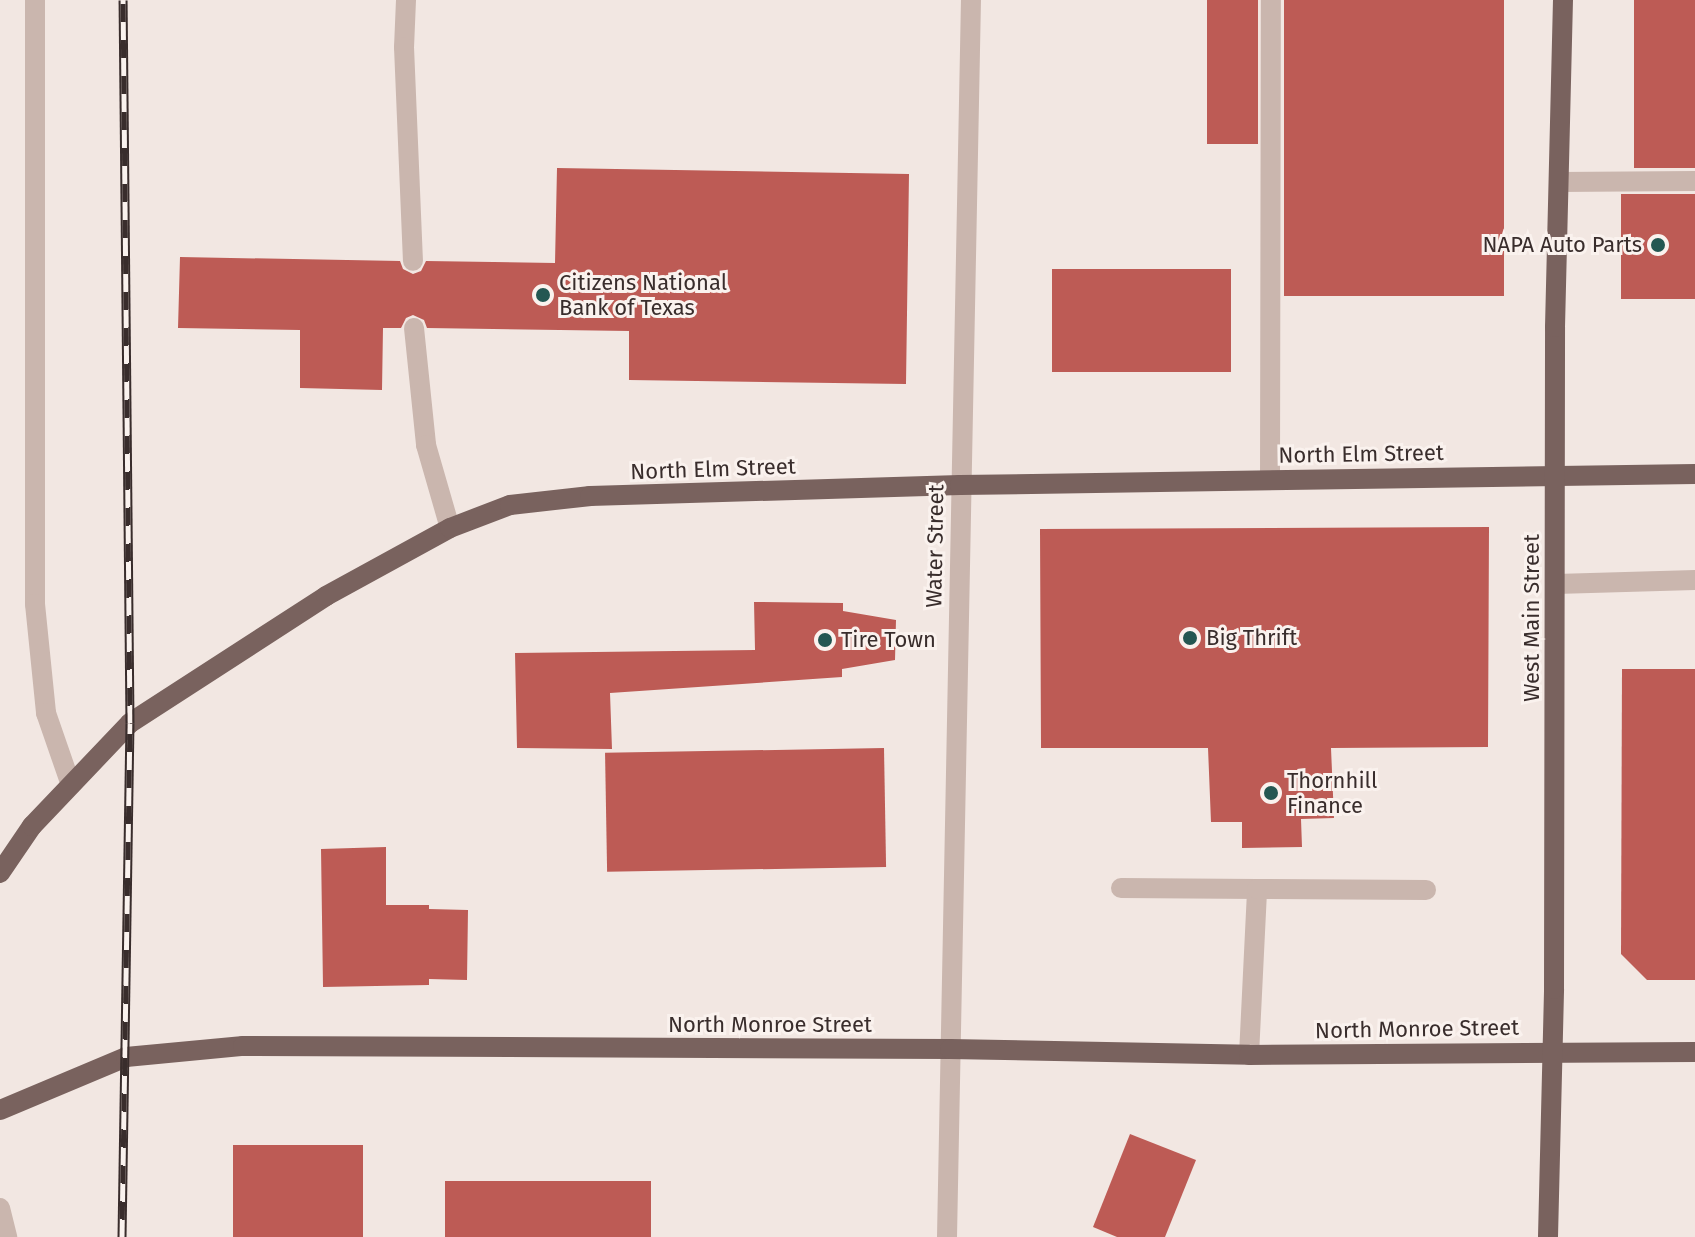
<!DOCTYPE html>
<html>
<head>
<meta charset="utf-8">
<style>
	body { margin:0 }
	#map { position:relative; width:1695px; height:1237px; overflow:hidden; background:#f2e7e2; font-family:"Fira Sans",sans-serif }
	div>[style] { position:absolute }
	.building>* { inset:0; background:#bd5b55; transform-origin:0 0 }
	.lane>* { height:20px; margin:-10px; padding:0 10px; transform-origin:10px; border-radius:10px; background:#cab6ae }
	.street>* { height:20px; margin:-10px; padding:0 10px; transform-origin:10px; border-radius:10px; background:#cab6ae }
	.primary>* { height:20px; margin:-10px; padding:0 10px; transform-origin:10px; border-radius:10px; background:#79625e }
	.rail>* { height:9px; margin-top:-4.5px; transform-origin:0; background:repeating-linear-gradient(90deg,#faf2ee 0 18px,#392d2c 0 36px); box-sizing:border-box; border-block:2px solid #392d2c }
	.dots>* { width:22px; height:22px; translate:-50% -50%; box-sizing:border-box; border:4px solid #faf2ee; border-radius:50% }
	span { translate:-50% -50%; white-space:nowrap; text-align:center; line-height:1.15; -webkit-text-stroke:6px #faf2ee; paint-order:stroke }
	.poi-label { font-size:22px; color:#392d2c }
	.right { translate:-100% -50%; text-align:right }
	.left { translate:0 -50%; text-align:left }
	.street-label { font-size:22px; color:#392d2c }
</style>
</head>
<body>
<div id="map">
	<div class="building">
		<div style="left:1207px;top:0;width:51px;height:144px"></div>
		<div style="left:1284px;top:0;width:220px;height:296px"></div>
		<div style="left:1634px;top:0;width:61px;height:168px"></div>
		<div style="clip-path:polygon(557px 168px,909px 174px,906px 384px,629px 380px,629px 331px,427px 328px,424px 320px,413px 315px,406px 318px,401px 328px,383px 328px,382px 390px,300px 388px,300px 330px,178px 328px,180px 257px,400px 261px,403px 269px,413px 274px,421px 271px,426px 261px,555px 263px)"></div>
		<div style="left:1695px;top:194px;width:105px;height:74px;rotate:90deg"></div>
		<div style="left:1231px;top:269px;width:103px;height:179px;rotate:90deg"></div>
		<div style="clip-path:polygon(1489px 527px,1488px 747px,1331px 748px,1334px 818px,1301px 819px,1302px 847px,1242px 848px,1242px 822px,1211px 822px,1208px 748px,1041px 748px,1040px 529px)"></div>
		<div style="clip-path:polygon(754px 602px,843px 603px,843px 611px,896px 620px,895px 660px,842px 669px,842px 677px,610px 693px,612px 749px,517px 748px,515px 653px,755px 650px)"></div>
		<div style="clip-path:polygon(1622px 669px,1695px 669px,1695px 980px,1647px 980px,1621px 954px)"></div>
		<div style="left:884px;top:748px;width:119px;height:279px;rotate:89deg"></div>
		<div style="clip-path:polygon(386px 847px,386px 905px,429px 905px,429px 909px,468px 910px,467px 980px,429px 979px,429px 985px,323px 987px,321px 849px)"></div>
		<div style="clip-path:polygon(1130px 1134px,1196px 1160px,1165px 1237px,1117px 1237px,1093px 1227px)"></div>
		<div style="left:233px;top:1145px;width:130px;height:92px"></div>
		<div style="left:445px;top:1181px;width:206px;height:56px"></div>
	</div>
	<div class="lane">
		<div style="left:35px;top:0;width:604px;rotate:90deg"></div>
		<div style="left:35px;top:604px;width:110px;rotate:84.2deg"></div>
		<div style="left:46px;top:713px;width:76px;rotate:70.9deg"></div>
		<div style="left:406px;top:0;width:47px;rotate:92.4deg"></div>
		<div style="left:404px;top:47px;width:214px;rotate:87.6deg"></div>
		<div style="left:1559px;top:182px;width:136px;rotate:-0.4deg"></div>
		<div style="left:414px;top:328px;width:118px;rotate:84.1deg"></div>
		<div style="left:426px;top:445px;width:86px;rotate:73.9deg"></div>
		<div style="left:1270px;top:480px;width:480px;rotate:-89.9deg"></div>
		<div style="left:1556px;top:584px;width:139px;rotate:-1.6deg"></div>
		<div style="left:1121px;top:888px;width:136px;rotate:0.4deg"></div>
		<div style="left:1249px;top:1055px;width:166px;rotate:-87.2deg"></div>
		<div style="left:1257px;top:889px;width:169px;rotate:0.3deg"></div>
		<div style="left:0;top:1208px;width:30px;rotate:76deg"></div>
	</div>
	<div class="street">
		<div style="left:947px;top:1237px;width:1237px;rotate:-88.89deg"></div>
	</div>
	<div class="primary">
		<div style="left:0;top:873px;width:57px;rotate:-55.8deg"></div>
		<div style="left:32px;top:826px;width:142px;rotate:-46.4deg"></div>
		<div style="left:130px;top:723px;width:234px;rotate:-32.9deg"></div>
		<div style="left:326px;top:596px;width:141px;rotate:-28.7deg"></div>
		<div style="left:450px;top:528px;width:64px;rotate:-21deg"></div>
		<div style="left:510px;top:505px;width:81px;rotate:-6.4deg"></div>
		<div style="left:590px;top:496px;width:370px;rotate:-1.7deg"></div>
		<div style="left:960px;top:485px;width:735px;rotate:-0.86deg"></div>
		<div style="left:0;top:1110px;width:137px;rotate:-22.8deg"></div>
		<div style="left:126px;top:1057px;width:118px;rotate:-5.4deg"></div>
		<div style="left:243px;top:1046px;width:707px;rotate:0.24deg"></div>
		<div style="left:950px;top:1049px;width:299px;rotate:1.1deg"></div>
		<div style="left:1249px;top:1055px;width:446px;rotate:-0.4deg"></div>
		<div style="left:1548px;top:1237px;width:248px;rotate:-88.6deg"></div>
		<div style="left:1554px;top:989px;width:662px;rotate:-89.91deg"></div>
		<div style="left:1555px;top:327px;width:327px;rotate:-88.6deg"></div>
	</div>
	<div class="rail">
		<div style="left:122px;top:1237px;width:514px;rotate:-89.11deg"></div>
		<div style="left:130px;top:723px;width:723px;rotate:-90.55deg"></div>
	</div>
	<div class="dots">
		<div style="left:1658px;top:245px;background:#245752"></div>
		<div style="left:543px;top:295px;background:#245752"></div>
		<div style="left:1190px;top:638px;background:#245752"></div>
		<div style="left:825px;top:640px;background:#245752"></div>
		<div style="left:1271px;top:793px;background:#245752"></div>
	</div>
	<div class="poi-label">
		<span class="right" style="left:1642px;top:245px">NAPA Auto Parts</span>
		<span class="left" style="left:559px;top:295px">Citizens National<br>Bank of Texas</span>
		<span class="left" style="left:1206px;top:638px">Big Thrift</span>
		<span class="left" style="left:841px;top:640px">Tire Town</span>
		<span class="left" style="left:1287px;top:793px">Thornhill<br>Finance</span>
	</div>
	<div class="street-label">
		<span style="left:1361px;top:454px;rotate:-1deg">North Elm Street</span>
		<span style="left:713px;top:469px;rotate:-2deg">North Elm Street</span>
		<span style="left:935px;top:546px;rotate:-89deg">Water Street</span>
		<span style="left:1532px;top:618px;rotate:-90deg">West Main Street</span>
		<span style="left:770px;top:1025px">North Monroe Street</span>
		<span style="left:1417px;top:1029px;rotate:-1deg">North Monroe Street</span>
	</div>
</div>
</body>
</html>
